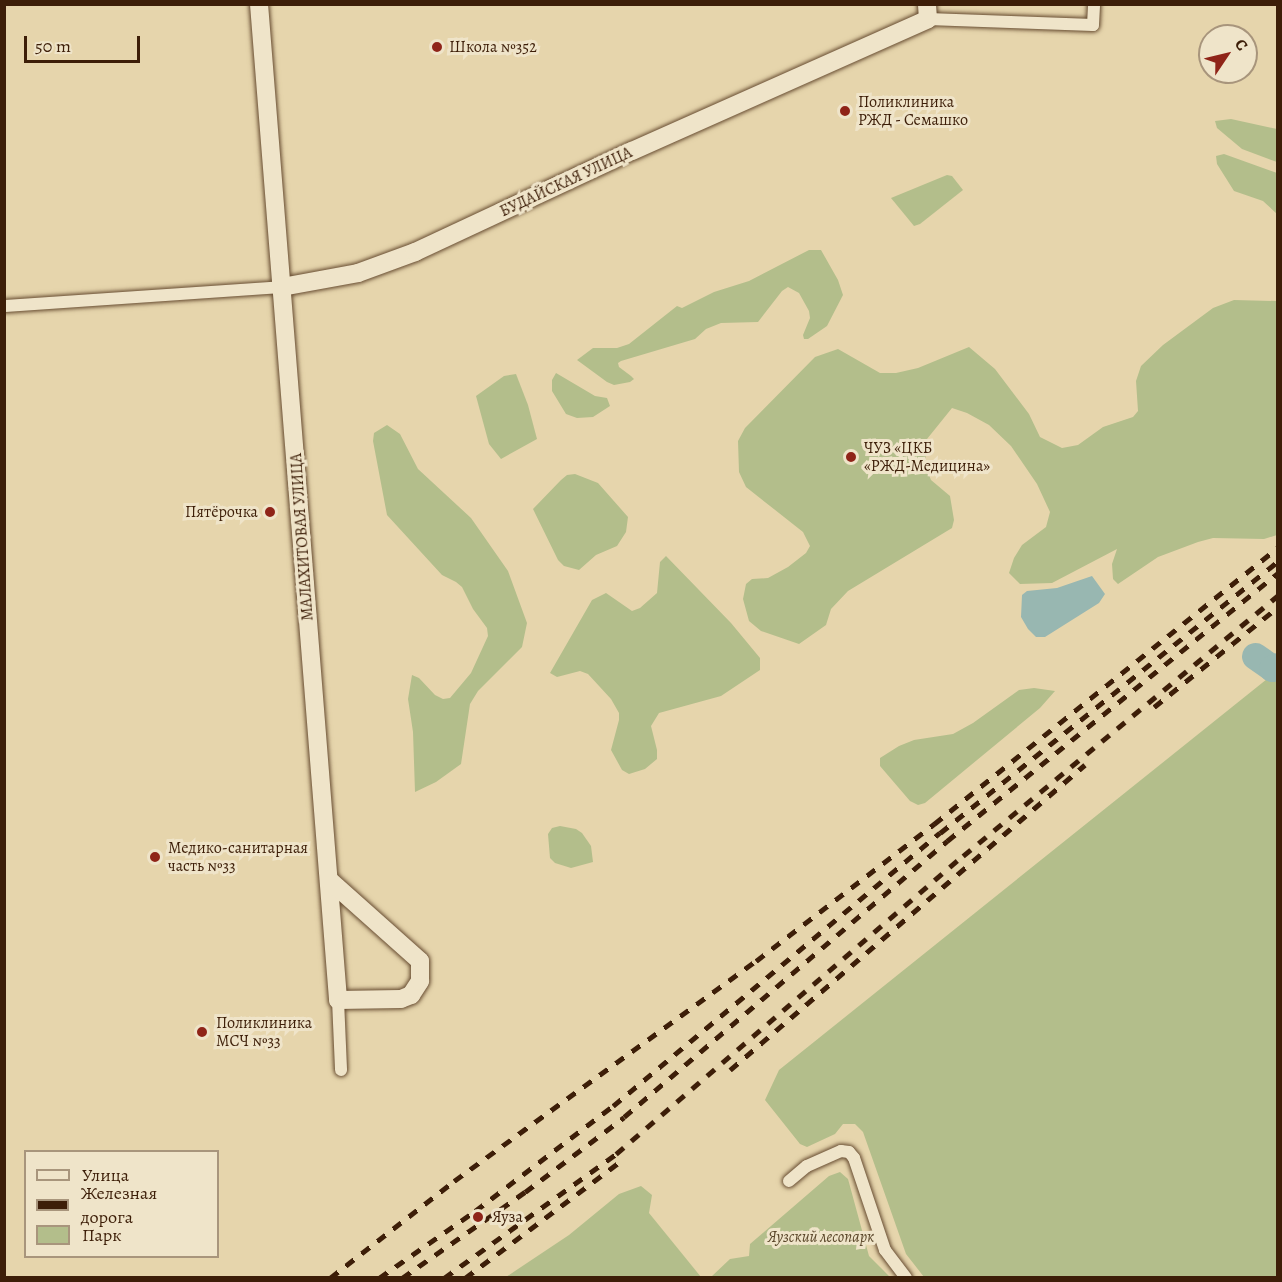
<!DOCTYPE html>
<html>
<head>
<meta charset="utf-8">
<style>
	body { margin:0 }
	#map { position:relative; width:1282px; height:1282px; overflow:hidden; background:#e6d5ac; font-family:Alegreya,serif }
	div>[style] { position:absolute }
	.green>* { inset:0; background:#b3be8b }
	.water>* { inset:0; background:#98b7b1 }
	.stream>* { height:4.5px; margin:-2.25px; padding:0 2.25px; transform-origin:2.25px; border-radius:2.25px; background:#98b7b1 }
	.river>* { height:27px; margin:-13.5px; padding:0 13.5px; transform-origin:13.5px; border-radius:13.5px; background:#98b7b1 }
	.roads { filter:drop-shadow(0 0 2px #674c31) drop-shadow(0 0 2px #674c31) }
	.street>* { height:12px; margin:-6px; padding:0 6px; transform-origin:6px; border-radius:6px; background:#efe4c9 }
	.secondary>* { height:18px; margin:-9px; padding:0 9px; transform-origin:9px; border-radius:9px; background:#efe4c9 }
	.rail>* { height:4.5px; margin-top:-2.25px; transform-origin:0; background:repeating-linear-gradient(90deg,#3d1e08 0 10px,transparent 0 20px) }
	.dots>* { width:16px; height:16px; translate:-50% -50%; box-sizing:border-box; border:3px solid #efe4c9; border-radius:50% }
	span { translate:-50% -50%; white-space:nowrap; text-align:center; line-height:1.15; -webkit-text-stroke:6px #efe4c9; paint-order:stroke }
	.poi-label { font-size:16px; color:#3d1e08 }
	.left { translate:0 -50%; text-align:left }
	.right { translate:-100% -50%; text-align:right }
	.street-label { font-size:16px; color:#3d1e08 }
	.park-label { font-size:16px; color:#5a4629; font-style:italic }
	.frame { position:absolute; inset:0; border:6px solid #3d1e08; pointer-events:none }
	.legend { position:absolute; left:24px; top:1150px; width:195px; height:108px; box-sizing:border-box; background:#efe4c9; border:2px solid #a8957c; margin:0; padding:8px 10px; list-style:none; font-size:18px; color:#3d1e08 }
	.legend li { display:flex; align-items:center; gap:12px; height:30px }
	.legend b { width:30px; border:2px solid #a8957c }
	.north { position:absolute; left:1198px; top:24px; width:60px; height:60px; box-sizing:border-box; background:#efe4c9; border:2px solid #a8957c; border-radius:50%; rotate:55deg; font-size:16px; font-weight:700; line-height:24px; text-align:center; color:#3d1e08 }
	.north::after { content:''; display:block; margin:auto; width:21px; height:27px; background:#8f2418; clip-path:polygon(50% 0,100% 100%,50% 72%,0 100%) }
	.scale { position:absolute; left:24px; top:36px; width:116px; height:27px; box-sizing:border-box; border:3px solid #3d1e08; border-top:0; padding-left:8px; font-size:18px; line-height:21px; white-space:nowrap; color:#3d1e08; -webkit-text-stroke:4px #efe4c9; paint-order:stroke }
</style>
</head>
<body>
<div id="map">
	<div class="green">
		<div style="clip-path:polygon(1231px 119px,1277px 129px,1277px 162px,1242px 149px,1217px 128px,1215px 121px)"></div>
		<div style="clip-path:polygon(1224px 154px,1277px 173px,1277px 214px,1263px 201px,1234px 191px,1217px 164px,1216px 156px)"></div>
		<div style="clip-path:polygon(947px 175px,952px 176px,963px 190px,920px 224px,914px 226px,891px 198px)"></div>
		<div style="clip-path:polygon(809px 250px,821px 250px,838px 280px,843px 295px,827px 326px,808px 339px,804px 339px,803px 335px,810px 318px,809px 311px,799px 293px,788px 287px,782px 291px,758px 322px,721px 323px,706px 329px,695px 339px,621px 361px,618px 363px,619px 367px,631px 376px,634px 379px,630px 382px,614px 385px,607px 382px,577px 360px,593px 348px,617px 348px,629px 344px,677px 306px,682px 308px,714px 292px,749px 281px)"></div>
		<div style="clip-path:polygon(1234px 300px,1277px 301px,1277px 535px,1264px 539px,1213px 538px,1198px 542px,1158px 557px,1118px 584px,1113px 579px,1112px 564px,1117px 549px,1052px 583px,1020px 584px,1009px 573px,1014px 558px,1022px 545px,1046px 527px,1050px 512px,1037px 484px,1011px 446px,989px 425px,967px 413px,952px 408px,927px 439px,925px 465px,931px 480px,950px 496px,954px 520px,952px 528px,848px 591px,831px 609px,826px 625px,799px 644px,761px 631px,749px 621px,743px 599px,746px 584px,752px 579px,768px 578px,788px 567px,806px 553px,810px 546px,803px 532px,746px 487px,739px 472px,738px 441px,745px 428px,815px 357px,838px 349px,880px 373px,896px 373px,918px 368px,969px 347px,995px 369px,1029px 414px,1040px 437px,1062px 448px,1078px 445px,1103px 427px,1133px 417px,1138px 411px,1136px 381px,1141px 366px,1163px 345px,1213px 308px)"></div>
		<div style="clip-path:polygon(556px 373px,595px 396px,607px 398px,610px 406px,593px 417px,577px 418px,566px 414px,552px 391px,552px 380px)"></div>
		<div style="clip-path:polygon(516px 374px,528px 405px,537px 439px,501px 459px,489px 444px,476px 396px,504px 376px)"></div>
		<div style="clip-path:polygon(387px 425px,400px 434px,418px 469px,471px 518px,508px 571px,527px 623px,522px 647px,478px 691px,470px 704px,461px 764px,436px 782px,415px 792px,413px 732px,408px 699px,412px 675px,419px 678px,435px 695px,443px 699px,450px 698px,471px 673px,488px 636px,487px 628px,473px 609px,462px 587px,456px 582px,442px 575px,387px 515px,373px 441px,374px 433px)"></div>
		<div style="clip-path:polygon(575px 474px,598px 483px,628px 517px,626px 532px,617px 546px,596px 555px,579px 570px,564px 566px,558px 560px,533px 509px,561px 480px,567px 475px)"></div>
		<div style="clip-path:polygon(666px 556px,731px 623px,760px 658px,760px 670px,721px 696px,659px 713px,651px 726px,657px 750px,657px 759px,645px 769px,629px 774px,622px 770px,611px 750px,619px 720px,619px 713px,611px 699px,588px 674px,580px 671px,557px 677px,550px 673px,592px 600px,606px 593px,632px 611px,640px 608px,657px 593px,660px 562px)"></div>
		<div style="clip-path:polygon(1277px 671px,1277px 1277px,924px 1277px,906px 1254px,863px 1132px,855px 1124px,843px 1124px,835px 1134px,807px 1147px,800px 1144px,765px 1100px,779px 1070px)"></div>
		<div style="clip-path:polygon(1034px 688px,1055px 691px,1040px 708px,925px 803px,918px 805px,910px 801px,880px 766px,880px 758px,899px 746px,914px 740px,953px 734px,973px 723px,1019px 690px)"></div>
		<div style="clip-path:polygon(560px 826px,576px 829px,582px 833px,591px 846px,593px 862px,571px 868px,555px 863px,550px 858px,548px 834px,552px 828px)"></div>
		<div style="clip-path:polygon(840px 1172px,848px 1179px,869px 1256px,890px 1277px,711px 1277px,730px 1259px,749px 1256px,750px 1244px,829px 1176px)"></div>
		<div style="clip-path:polygon(641px 1186px,652px 1195px,649px 1213px,701px 1277px,506px 1277px,569px 1235px,619px 1194px)"></div>
	</div>
	<div class="water">
		<div style="clip-path:polygon(1092px 576px,1105px 594px,1099px 603px,1045px 637px,1036px 637px,1028px 629px,1021px 617px,1022px 595px,1027px 591px,1057px 588px)"></div>
	</div>
	<div class="stream">
		<div style="left:1272px;top:668px;width:8px;rotate:-45deg"></div>
	</div>
	<div class="river">
		<div style="left:1255px;top:656px;width:21px;rotate:35deg"></div>
		<div style="left:1272px;top:668px;width:6px;rotate:-18deg"></div>
	</div>
	<div class="roads">
		<div class="street">
			<div style="left:928px;top:19px;width:165px;rotate:2.1deg"></div>
			<div style="left:1093px;top:25px;width:21px;rotate:-87deg"></div>
			<div style="left:4px;top:306px;width:279px;rotate:-3.9deg"></div>
			<div style="left:338px;top:1000px;width:70px;rotate:87.5deg"></div>
			<div style="left:789px;top:1181px;width:23px;rotate:-40deg"></div>
			<div style="left:807px;top:1166px;width:37px;rotate:-24deg"></div>
			<div style="left:841px;top:1151px;width:8px;rotate:7deg"></div>
			<div style="left:849px;top:1152px;width:8px;rotate:50deg"></div>
			<div style="left:854px;top:1158px;width:97px;rotate:71.4deg"></div>
			<div style="left:885px;top:1250px;width:35px;rotate:53deg"></div>
		</div>
		<div class="secondary">
			<div style="left:259px;top:4px;width:999px;rotate:85.46deg"></div>
			<div style="left:338px;top:1000px;width:63px;rotate:-0.9deg"></div>
			<div style="left:401px;top:999px;width:11px;rotate:-22deg"></div>
			<div style="left:411px;top:995px;width:17px;rotate:-57deg"></div>
			<div style="left:420px;top:981px;width:20px;rotate:-90deg"></div>
			<div style="left:420px;top:961px;width:122px;rotate:-138.3deg"></div>
			<div style="left:282px;top:287px;width:77px;rotate:-10.4deg"></div>
			<div style="left:358px;top:273px;width:61px;rotate:-20.2deg"></div>
			<div style="left:415px;top:252px;width:239px;rotate:-25deg"></div>
			<div style="left:632px;top:151px;width:324px;rotate:-24deg"></div>
			<div style="left:928px;top:19px;width:15px;rotate:-94deg"></div>
		</div>
	</div>
	<div class="rail">
		<div style="left:1154px;top:707px;width:159px;rotate:-38.9deg"></div>
		<div style="left:730px;top:1070px;width:468px;rotate:-40.7deg"></div>
		<div style="left:330px;top:1278px;width:157px;rotate:-38deg"></div>
		<div style="left:454px;top:1181px;width:374px;rotate:-36.1deg"></div>
		<div style="left:756px;top:961px;width:225px;rotate:-37.6deg"></div>
		<div style="left:934px;top:824px;width:442px;rotate:-38.8deg"></div>
		<div style="left:379px;top:1278px;width:117px;rotate:-34.9deg"></div>
		<div style="left:475px;top:1211px;width:173px;rotate:-37.3deg"></div>
		<div style="left:613px;top:1106px;width:426px;rotate:-39.9deg"></div>
		<div style="left:940px;top:833px;width:434px;rotate:-38.8deg"></div>
		<div style="left:402px;top:1278px;width:150px;rotate:-35deg"></div>
		<div style="left:525px;top:1192px;width:124px;rotate:-37.1deg"></div>
		<div style="left:624px;top:1117px;width:425px;rotate:-40.5deg"></div>
		<div style="left:947px;top:841px;width:426px;rotate:-39deg"></div>
		<div style="left:444px;top:1278px;width:212px;rotate:-35.8deg"></div>
		<div style="left:616px;top:1154px;width:457px;rotate:-40.7deg"></div>
		<div style="left:963px;top:856px;width:409px;rotate:-39.6deg"></div>
		<div style="left:465px;top:1278px;width:196px;rotate:-36.9deg"></div>
	</div>
	<div class="dots">
		<div style="left:437px;top:47px;background:#8f2418"></div>
		<div style="left:845px;top:111px;background:#8f2418"></div>
		<div style="left:851px;top:457px;background:#8f2418"></div>
		<div style="left:270px;top:512px;background:#8f2418"></div>
		<div style="left:155px;top:857px;background:#8f2418"></div>
		<div style="left:202px;top:1032px;background:#8f2418"></div>
		<div style="left:478px;top:1217px;background:#8f2418"></div>
	</div>
	<div class="poi-label">
		<span class="left" style="left:449px;top:47px">Школа №352</span>
		<span class="left" style="left:858px;top:111px">Поликлиника<br>РЖД - Семашко</span>
		<span class="left" style="left:864px;top:457px">ЧУЗ «ЦКБ<br>«РЖД-Медицина»</span>
		<span class="right" style="left:258px;top:512px">Пятёрочка</span>
		<span class="left" style="left:168px;top:857px">Медико-санитарная<br>часть №33</span>
		<span class="left" style="left:216px;top:1032px">Поликлиника<br>МСЧ №33</span>
		<span class="left" style="left:492px;top:1217px">Яуза</span>
	</div>
	<div class="street-label">
		<span style="left:566px;top:182px;rotate:-25deg">БУДАЙСКАЯ УЛИЦА</span>
		<span style="left:302px;top:537px;rotate:-94deg">МАЛАХИТОВАЯ УЛИЦА</span>
	</div>
	<div class="park-label">
		<span style="left:821px;top:1237px">Яузский лесопарк</span>
	</div>
	<div class="frame"></div>
	<ul class="legend">
	<li><b style="height:8px;background:#efe4c9"></b>Улица</li>
	<li><b style="height:8px;background:#3d1e08"></b>Железная дорога</li>
	<li><b style="height:16px;background:#b3be8b"></b>Парк</li>
	</ul>
	<div class="north">С</div>
	<div class="scale">50 m</div>
</div>
</body>
</html>
